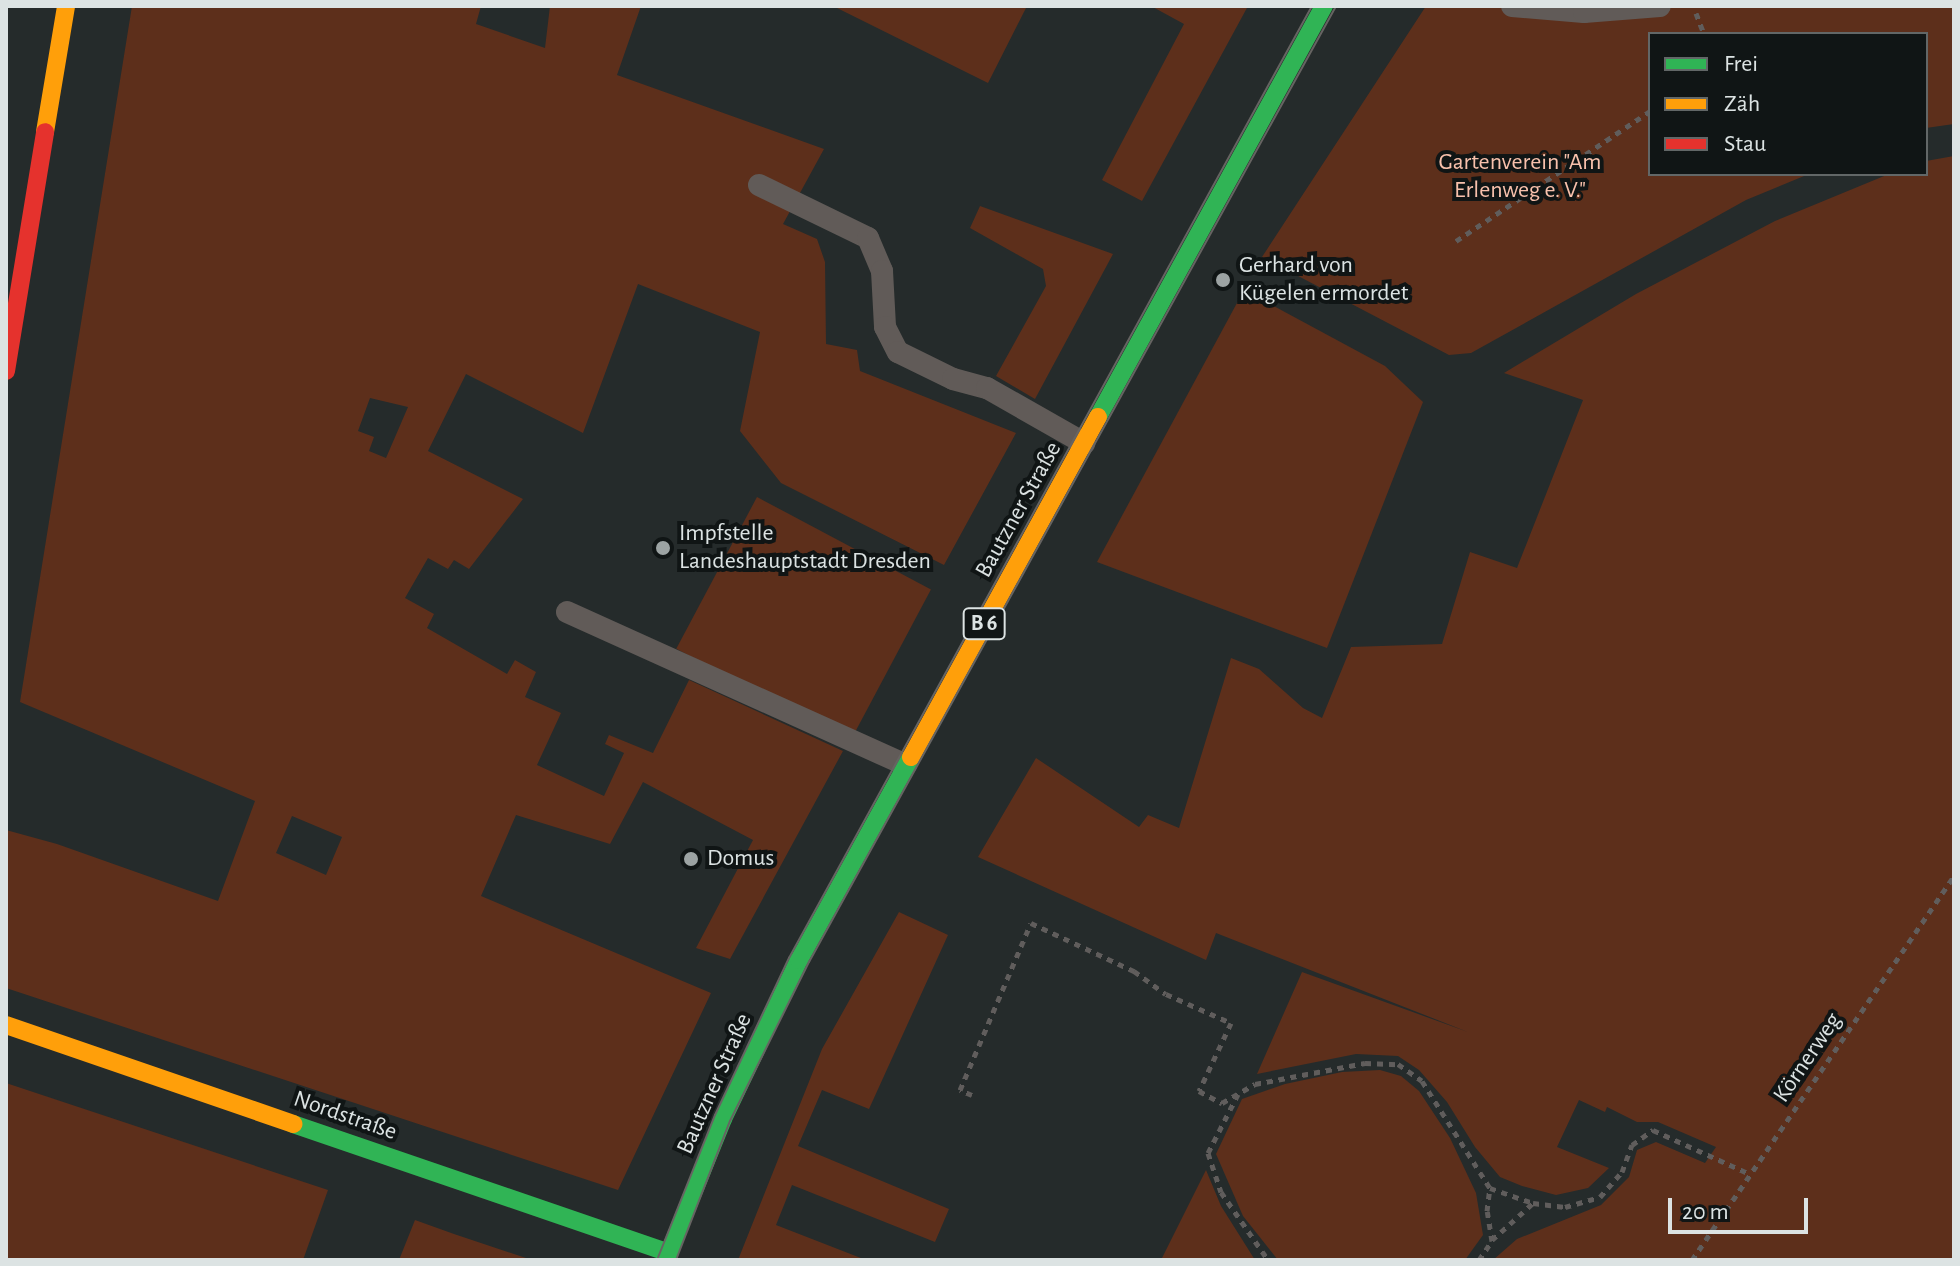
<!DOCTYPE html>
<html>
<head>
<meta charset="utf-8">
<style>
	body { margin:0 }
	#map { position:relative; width:1960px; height:1266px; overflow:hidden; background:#252b2b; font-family:"Alegreya Sans",sans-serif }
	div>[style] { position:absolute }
	.green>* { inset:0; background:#5d2f1b; transform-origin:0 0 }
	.path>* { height:5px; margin-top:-2.5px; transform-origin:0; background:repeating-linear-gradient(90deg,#605d5c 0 6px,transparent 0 12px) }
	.lane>* { height:22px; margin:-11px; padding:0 11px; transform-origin:11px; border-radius:11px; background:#615b58 }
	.fast>* { height:18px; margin:-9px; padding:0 9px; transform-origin:9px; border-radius:9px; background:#30b455 }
	.slow>* { height:18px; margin:-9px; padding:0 9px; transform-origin:9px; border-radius:9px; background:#ff9f0a }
	.jam>* { height:18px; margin:-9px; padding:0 9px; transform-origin:9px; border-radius:9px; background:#e5322d }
	.tram>* { height:2px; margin:-1px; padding:0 1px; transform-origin:1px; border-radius:1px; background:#666462 }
	.dots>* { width:22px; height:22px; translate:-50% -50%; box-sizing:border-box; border:4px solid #101515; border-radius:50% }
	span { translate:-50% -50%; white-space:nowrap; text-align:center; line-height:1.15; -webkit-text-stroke:8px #101515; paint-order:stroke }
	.shield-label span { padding:2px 6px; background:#101515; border:2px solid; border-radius:6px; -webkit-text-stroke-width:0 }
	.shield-label { font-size:22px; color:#dce3e3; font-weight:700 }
	.park-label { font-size:24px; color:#f8c1ac }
	.poi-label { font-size:24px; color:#dce3e3 }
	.left { translate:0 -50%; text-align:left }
	.street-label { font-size:24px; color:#dce3e3 }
	.frame { position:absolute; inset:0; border:8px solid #dce3e3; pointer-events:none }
	.legend { position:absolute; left:1648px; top:32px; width:280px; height:144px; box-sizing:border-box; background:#101515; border:2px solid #626767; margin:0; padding:10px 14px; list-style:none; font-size:24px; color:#dce3e3 }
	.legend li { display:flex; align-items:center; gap:16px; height:40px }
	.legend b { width:40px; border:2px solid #626767 }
	.scale { position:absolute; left:1668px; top:1198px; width:140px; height:36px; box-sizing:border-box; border:4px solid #dce3e3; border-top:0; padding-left:10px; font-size:24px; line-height:28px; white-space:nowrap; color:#dce3e3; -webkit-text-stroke:6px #101515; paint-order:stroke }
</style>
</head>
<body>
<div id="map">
	<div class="green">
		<div style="clip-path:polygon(evenodd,132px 6px,481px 6px,476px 24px,545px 48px,550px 6px,641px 6px,617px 75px,824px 149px,783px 224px,817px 239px,825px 262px,826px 344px,857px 350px,860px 371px,1016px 433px,944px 565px,781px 483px,740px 431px,760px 332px,638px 284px,583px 433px,466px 374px,428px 451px,523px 499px,469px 569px,454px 560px,448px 569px,428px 558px,405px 598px,434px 614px,427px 628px,507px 674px,515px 660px,536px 672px,525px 697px,561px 713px,537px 765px,604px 796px,624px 753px,605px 744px,609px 735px,653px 753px,689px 680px,843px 751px,730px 959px,696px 948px,753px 840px,643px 782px,610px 844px,516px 815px,481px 896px,711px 993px,618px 1190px,6px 988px,6px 830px,57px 844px,218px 901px,255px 801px,20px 702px,132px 6px,370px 398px,408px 407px,386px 458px,369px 451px,374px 437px,358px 431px,370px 398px,132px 6px,292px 816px,342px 837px,326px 875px,276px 853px,292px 816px)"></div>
		<div style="clip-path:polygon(833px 6px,1027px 6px,988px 83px)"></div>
		<div style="clip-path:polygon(1151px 6px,1248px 6px,1142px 201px,1102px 180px,1184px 24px)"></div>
		<div style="clip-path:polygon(1426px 6px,1954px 6px,1954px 124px,1926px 128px,1926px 34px,1650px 34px,1650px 174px,1809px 174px,1746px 200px,1471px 353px,1449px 355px,1262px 257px)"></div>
		<div style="clip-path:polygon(1954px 156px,1954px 1260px,1493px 1260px,1517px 1239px,1601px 1205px,1629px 1177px,1637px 1150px,1656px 1142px,1705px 1163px,1716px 1147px,1658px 1122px,1637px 1122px,1607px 1107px,1605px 1112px,1579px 1100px,1557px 1147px,1609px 1168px,1588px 1188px,1556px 1195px,1522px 1186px,1500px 1177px,1475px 1147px,1447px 1102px,1419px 1070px,1398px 1056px,1356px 1054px,1257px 1074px,1302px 972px,1468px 1032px,1216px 933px,1206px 960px,978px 857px,1036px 758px,1139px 827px,1148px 815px,1179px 828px,1231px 658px,1259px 669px,1303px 708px,1322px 718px,1351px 647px,1442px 644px,1470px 552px,1517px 568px,1583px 400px,1504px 373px,1636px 294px,1775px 221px,1889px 174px,1926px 174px,1926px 161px)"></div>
		<div style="clip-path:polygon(980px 206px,1113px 254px,1035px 399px,996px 376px,1046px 286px,1043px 269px,970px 228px)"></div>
		<div style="clip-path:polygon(1244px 290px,1385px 366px,1423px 402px,1327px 648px,1097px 562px)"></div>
		<div style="left:757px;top:497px;width:197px;height:172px;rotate:28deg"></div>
		<div style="clip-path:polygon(899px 912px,948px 935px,869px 1109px,822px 1090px,798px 1146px,949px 1209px,935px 1242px,792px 1185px,776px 1225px,866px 1260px,738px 1260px,822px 1049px)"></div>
		<div style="clip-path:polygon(1380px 1070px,1401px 1076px,1419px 1091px,1450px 1138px,1476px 1193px,1483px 1235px,1465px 1260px,1278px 1260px,1243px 1216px,1216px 1154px,1242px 1099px,1285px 1084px,1342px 1072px)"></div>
		<div style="clip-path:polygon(6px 1083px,328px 1190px,303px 1260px,6px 1260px)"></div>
		<div style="clip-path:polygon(1206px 1170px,1221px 1206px,1255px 1260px,1161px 1260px)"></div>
		<div style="clip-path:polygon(415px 1220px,454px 1234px,532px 1260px,399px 1260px)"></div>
	</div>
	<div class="path">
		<div style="left:1696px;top:13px;width:22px;rotate:69deg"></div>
		<div style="left:1456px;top:241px;width:234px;rotate:-33.8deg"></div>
		<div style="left:1238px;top:1094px;width:66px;rotate:117deg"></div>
		<div style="left:1208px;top:1153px;width:41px;rotate:71.6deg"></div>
		<div style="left:1221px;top:1192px;width:83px;rotate:55.3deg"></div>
		<div style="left:972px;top:1095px;width:13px;rotate:-157deg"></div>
		<div style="left:960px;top:1090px;width:181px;rotate:-67deg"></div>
		<div style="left:1031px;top:923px;width:114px;rotate:25deg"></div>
		<div style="left:1134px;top:971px;width:39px;rotate:36deg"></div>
		<div style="left:1166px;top:994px;width:71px;rotate:24deg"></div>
		<div style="left:1231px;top:1023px;width:75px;rotate:115.2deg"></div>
		<div style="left:1199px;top:1091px;width:26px;rotate:28deg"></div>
		<div style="left:1222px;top:1103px;width:38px;rotate:-30deg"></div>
		<div style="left:1255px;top:1084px;width:112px;rotate:-10.8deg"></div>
		<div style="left:1365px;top:1063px;width:33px;rotate:2deg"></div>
		<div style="left:1398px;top:1064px;width:29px;rotate:35deg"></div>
		<div style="left:1422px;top:1081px;width:127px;rotate:57.6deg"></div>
		<div style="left:1490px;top:1188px;width:46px;rotate:19.2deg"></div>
		<div style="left:1533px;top:1203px;width:32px;rotate:7deg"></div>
		<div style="left:1565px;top:1207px;width:36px;rotate:-16deg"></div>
		<div style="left:1600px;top:1197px;width:33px;rotate:-49deg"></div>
		<div style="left:1622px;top:1172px;width:29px;rotate:-70deg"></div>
		<div style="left:1632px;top:1145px;width:26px;rotate:-36deg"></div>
		<div style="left:1653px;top:1130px;width:107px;rotate:24.4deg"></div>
		<div style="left:1492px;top:1240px;width:55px;rotate:-42.1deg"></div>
		<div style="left:1479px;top:1260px;width:23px;rotate:-56deg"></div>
		<div style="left:1492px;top:1241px;width:30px;rotate:-99deg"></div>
		<div style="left:1487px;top:1211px;width:23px;rotate:-83deg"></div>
		<div style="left:1692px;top:1260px;width:465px;rotate:-55.7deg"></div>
	</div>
	<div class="lane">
		<div style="left:1512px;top:6px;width:72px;rotate:4.8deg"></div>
		<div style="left:1584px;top:12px;width:76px;rotate:-4.5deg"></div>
		<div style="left:759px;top:185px;width:121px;rotate:25.9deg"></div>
		<div style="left:868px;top:238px;width:36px;rotate:67deg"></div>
		<div style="left:882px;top:271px;width:56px;rotate:86.9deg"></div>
		<div style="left:885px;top:327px;width:28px;rotate:63deg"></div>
		<div style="left:898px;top:352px;width:61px;rotate:26.1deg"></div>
		<div style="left:953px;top:379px;width:35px;rotate:15deg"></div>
		<div style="left:987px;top:388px;width:112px;rotate:29.6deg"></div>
		<div style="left:567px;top:612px;width:372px;rotate:24.3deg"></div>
	</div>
	<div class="fast">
		<div style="left:1098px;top:417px;width:469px;rotate:-61.2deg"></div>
		<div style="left:293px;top:1124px;width:398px;rotate:18.9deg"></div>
		<div style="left:666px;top:1260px;width:152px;rotate:-68deg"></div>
		<div style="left:723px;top:1119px;width:176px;rotate:-64.5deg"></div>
		<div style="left:799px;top:960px;width:232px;rotate:-61.1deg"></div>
	</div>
	<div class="slow">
		<div style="left:45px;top:132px;width:128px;rotate:-80.5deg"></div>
		<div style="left:911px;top:757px;width:388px;rotate:-61.2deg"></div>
		<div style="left:6px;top:1025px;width:304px;rotate:19deg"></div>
	</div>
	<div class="jam">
		<div style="left:6px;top:371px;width:242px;rotate:-80.7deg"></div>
	</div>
	<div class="tram">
		<div style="left:657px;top:1260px;width:156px;rotate:-68.2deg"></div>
		<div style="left:715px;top:1115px;width:174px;rotate:-64.8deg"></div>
		<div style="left:789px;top:958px;width:1086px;rotate:-61.22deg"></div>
		<div style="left:676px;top:1260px;width:149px;rotate:-68.8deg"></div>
		<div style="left:730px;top:1121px;width:178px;rotate:-63.6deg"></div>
		<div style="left:809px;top:962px;width:1092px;rotate:-61.13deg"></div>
	</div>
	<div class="dots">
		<div style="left:1223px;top:280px;background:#9ca3a3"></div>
		<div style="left:663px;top:548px;background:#9ca3a3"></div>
		<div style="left:691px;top:859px;background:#9ca3a3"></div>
	</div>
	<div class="shield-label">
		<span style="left:984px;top:624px">B 6</span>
	</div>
	<div class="park-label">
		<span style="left:1520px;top:177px">Gartenverein "Am<br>Erlenweg e. V."</span>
	</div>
	<div class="poi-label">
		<span class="left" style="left:1239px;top:280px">Gerhard von<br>Kügelen ermordet</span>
		<span class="left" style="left:679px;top:548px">Impfstelle<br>Landeshauptstadt Dresden</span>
		<span class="left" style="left:707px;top:859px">Domus</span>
	</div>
	<div class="street-label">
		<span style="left:1019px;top:510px;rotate:-61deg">Bautzner Straße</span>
		<span style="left:1808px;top:1058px;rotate:-56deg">Körnerweg</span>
		<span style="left:715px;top:1084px;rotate:-66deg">Bautzner Straße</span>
		<span style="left:345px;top:1116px;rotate:19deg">Nordstraße</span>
	</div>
	<div class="frame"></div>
	<ul class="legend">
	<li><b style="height:10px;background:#30b455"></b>Frei</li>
	<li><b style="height:10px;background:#ff9f0a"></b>Zäh</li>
	<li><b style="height:10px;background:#e5322d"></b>Stau</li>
	</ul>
	<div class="scale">20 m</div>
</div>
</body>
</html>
